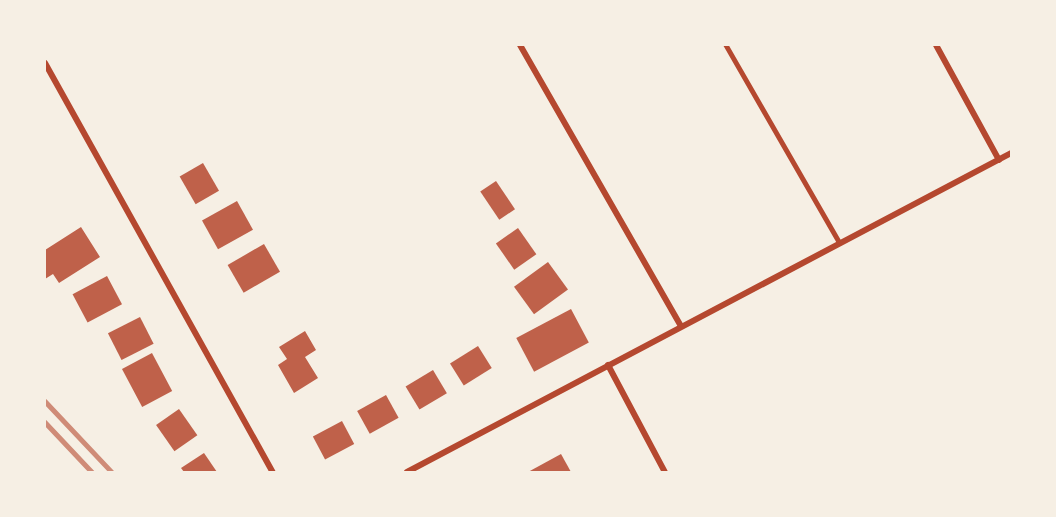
<!DOCTYPE html>
<html>
<head>
<meta charset="utf-8">
<style>
	body { margin:0 }
	#map { position:relative; width:1056px; height:517px; overflow:hidden; background:#f6efe4; font-family:"IBM Plex Sans",sans-serif }
	div>[style] { position:absolute }
	.building>* { inset:0; background:#bf614a; transform-origin:0 0 }
	.service>* { height:4.5px; margin:-2.25px; padding:0 2.25px; transform-origin:2.25px; border-radius:2.25px; background:#b5482f }
	.minor>* { height:6px; margin:-3px; padding:0 3px; transform-origin:3px; border-radius:3px; background:#b5482f }
	.rail>* { height:4.5px; margin:-2.25px; padding:0 2.25px; transform-origin:2.25px; border-radius:2.25px; background:#cf8b77 }
	span { translate:-50% -50%; white-space:nowrap; text-align:center; line-height:1.15; -webkit-text-stroke:5px #f6efe4; paint-order:stroke }
	.frame { position:absolute; inset:0; border:46px solid #f6efe4; pointer-events:none }
</style>
</head>
<body>
<div id="map">
	<div class="building">
		<div style="left:203px;top:163px;width:32px;height:27px;rotate:60deg"></div>
		<div style="left:496px;top:181px;width:34px;height:19px;rotate:56deg"></div>
		<div style="left:237px;top:201px;width:33px;height:40px;rotate:61deg"></div>
		<div style="clip-path:polygon(81px 227px,100px 257px,59px 283px,53px 274px,45px 279px,45px 250px)"></div>
		<div style="left:518px;top:228px;width:32px;height:27px;rotate:55deg"></div>
		<div style="left:264px;top:244px;width:32px;height:42px;rotate:60deg"></div>
		<div style="left:548px;top:262px;width:34px;height:42px;rotate:54deg"></div>
		<div style="left:107px;top:276px;width:32px;height:39px;rotate:62deg"></div>
		<div style="left:571px;top:309px;width:38px;height:62px;rotate:62deg"></div>
		<div style="left:140px;top:317px;width:30px;height:36px;rotate:63deg"></div>
		<div style="clip-path:polygon(305px 331px,316px 350px,305px 357px,318px 378px,294px 393px,278px 365px,287px 359px,279px 347px)"></div>
		<div style="left:478px;top:346px;width:26px;height:33px;rotate:58deg"></div>
		<div style="left:152px;top:353px;width:43px;height:34px;rotate:62deg"></div>
		<div style="left:433px;top:370px;width:27px;height:32px;rotate:59deg"></div>
		<div style="left:386px;top:395px;width:26px;height:33px;rotate:61deg"></div>
		<div style="left:179px;top:409px;width:32px;height:28px;rotate:55deg"></div>
		<div style="left:342px;top:421px;width:26px;height:33px;rotate:62deg"></div>
		<div style="clip-path:polygon(204px 453px,217px 472px,184px 472px,181px 468px)"></div>
		<div style="clip-path:polygon(561px 454px,571px 472px,528px 472px)"></div>
	</div>
	<div class="service">
		<div style="left:726px;top:45px;width:228px;rotate:60.1deg"></div>
	</div>
	<div class="minor">
		<div style="left:520px;top:45px;width:324px;rotate:60.2deg"></div>
		<div style="left:936px;top:45px;width:131px;rotate:61.3deg"></div>
		<div style="left:45px;top:63px;width:468px;rotate:60.9deg"></div>
		<div style="left:608px;top:365px;width:121px;rotate:62deg"></div>
		<div style="left:407px;top:472px;width:683px;rotate:-27.84deg"></div>
	</div>
	<div class="rail">
		<div style="left:45px;top:401px;width:98px;rotate:46.7deg"></div>
		<div style="left:45px;top:422px;width:69px;rotate:46.8deg"></div>
	</div>
	<div class="frame"></div>
</div>
</body>
</html>
